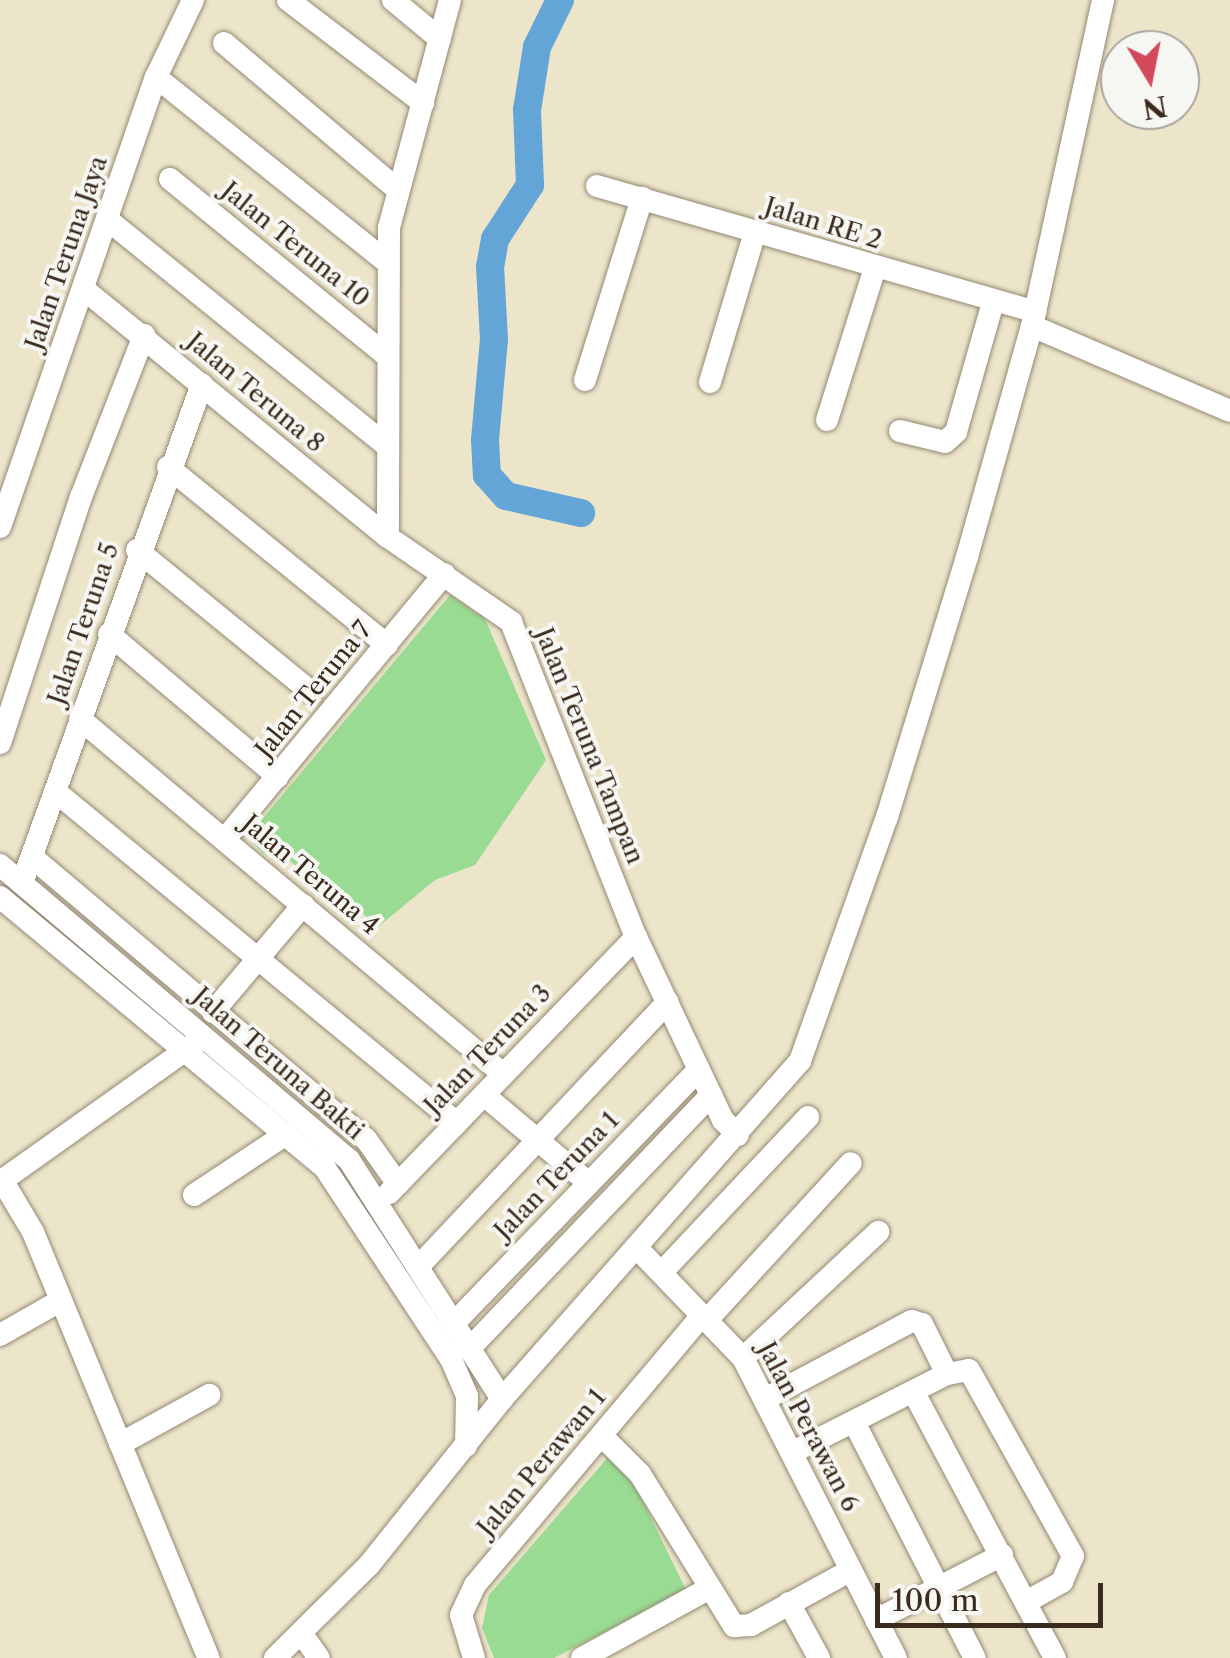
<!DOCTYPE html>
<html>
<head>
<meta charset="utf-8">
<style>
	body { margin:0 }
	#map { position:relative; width:1230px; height:1658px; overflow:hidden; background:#ece5ca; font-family:"Libre Caslon Text",serif }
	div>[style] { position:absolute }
	.green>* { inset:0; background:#99db92 }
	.river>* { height:28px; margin:-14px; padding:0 14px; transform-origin:14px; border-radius:14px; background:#63a5d7 }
	.roads { filter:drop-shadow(0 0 2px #948874) drop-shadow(0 0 2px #948874) }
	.minor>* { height:22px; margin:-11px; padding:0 11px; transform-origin:11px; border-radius:11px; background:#fff }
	span { translate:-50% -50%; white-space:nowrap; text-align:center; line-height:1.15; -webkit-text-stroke:8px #f6f6f2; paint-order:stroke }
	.street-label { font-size:25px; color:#3b2a1e }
	.north { position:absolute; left:1100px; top:30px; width:100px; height:100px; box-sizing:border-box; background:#f6f6f2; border:2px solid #aba49d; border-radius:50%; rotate:170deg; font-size:28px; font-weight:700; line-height:40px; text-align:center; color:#3b2a1e }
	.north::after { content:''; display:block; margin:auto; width:35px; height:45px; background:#d1495b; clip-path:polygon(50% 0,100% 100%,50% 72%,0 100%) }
	.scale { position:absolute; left:875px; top:1583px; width:228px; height:45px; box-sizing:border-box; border:5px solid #3b2a1e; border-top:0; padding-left:12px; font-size:30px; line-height:35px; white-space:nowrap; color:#3b2a1e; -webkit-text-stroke:8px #f6f6f2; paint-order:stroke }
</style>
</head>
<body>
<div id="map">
	<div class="green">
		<div style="clip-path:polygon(450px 595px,485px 619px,546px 760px,475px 865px,435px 880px,378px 927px,307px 864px,300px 869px,273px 847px,264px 854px,252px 842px,259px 823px)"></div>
		<div style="clip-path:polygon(609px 1456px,632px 1479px,686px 1590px,554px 1658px,494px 1658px,482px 1628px,489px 1595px)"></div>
	</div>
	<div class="river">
		<div style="left:560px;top:0;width:52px;rotate:116.1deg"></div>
		<div style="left:537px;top:47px;width:64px;rotate:99deg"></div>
		<div style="left:527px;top:110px;width:75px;rotate:87.7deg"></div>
		<div style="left:530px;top:185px;width:64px;rotate:122.9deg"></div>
		<div style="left:495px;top:239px;width:27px;rotate:100deg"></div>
		<div style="left:490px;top:266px;width:73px;rotate:86.9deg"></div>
		<div style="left:494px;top:339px;width:101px;rotate:95.1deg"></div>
		<div style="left:485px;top:440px;width:35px;rotate:87deg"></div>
		<div style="left:487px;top:475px;width:28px;rotate:48deg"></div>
		<div style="left:506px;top:496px;width:77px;rotate:12.8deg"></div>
	</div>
	<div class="roads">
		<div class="minor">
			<div style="left:288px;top:0;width:170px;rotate:37.3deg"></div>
			<div style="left:393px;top:0;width:61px;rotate:39.7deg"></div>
			<div style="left:450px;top:0;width:236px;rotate:105deg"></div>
			<div style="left:389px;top:228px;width:309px;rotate:90.2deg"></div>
			<div style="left:388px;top:537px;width:150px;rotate:34.6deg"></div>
			<div style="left:511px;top:622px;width:339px;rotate:68.4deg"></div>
			<div style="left:636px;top:937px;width:203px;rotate:64.6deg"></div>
			<div style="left:723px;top:1120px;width:21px;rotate:45deg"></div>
			<div style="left:224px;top:43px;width:226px;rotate:40.2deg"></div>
			<div style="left:156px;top:77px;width:296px;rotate:38.7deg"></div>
			<div style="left:170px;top:179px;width:279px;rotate:39.2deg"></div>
			<div style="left:597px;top:186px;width:456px;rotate:16deg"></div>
			<div style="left:108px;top:220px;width:360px;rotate:39deg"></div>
			<div style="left:86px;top:291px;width:390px;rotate:39.2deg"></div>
			<div style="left:1032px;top:326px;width:215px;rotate:23.2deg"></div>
			<div style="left:585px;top:380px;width:191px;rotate:-72.6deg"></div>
			<div style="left:710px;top:382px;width:157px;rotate:-73.3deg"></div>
			<div style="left:827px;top:420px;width:159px;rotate:-72.5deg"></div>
			<div style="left:900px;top:431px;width:46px;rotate:13.7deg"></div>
			<div style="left:945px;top:442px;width:15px;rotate:-42deg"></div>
			<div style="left:956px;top:432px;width:135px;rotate:-74.1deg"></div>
			<div style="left:168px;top:467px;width:282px;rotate:39.1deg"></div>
			<div style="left:0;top:527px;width:476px;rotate:-70.9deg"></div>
			<div style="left:156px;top:77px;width:85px;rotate:-64.3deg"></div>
			<div style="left:137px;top:550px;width:225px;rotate:39.2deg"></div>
			<div style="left:109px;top:634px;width:221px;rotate:40.2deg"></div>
			<div style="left:80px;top:719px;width:552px;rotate:40deg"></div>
			<div style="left:0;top:743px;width:259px;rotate:-71.8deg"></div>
			<div style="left:81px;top:497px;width:174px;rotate:-68.7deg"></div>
			<div style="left:56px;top:792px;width:520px;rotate:39.54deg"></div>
			<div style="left:225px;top:839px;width:344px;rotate:-50.4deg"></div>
			<div style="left:32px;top:857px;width:437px;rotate:40.2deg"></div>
			<div style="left:366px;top:1139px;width:55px;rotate:54.6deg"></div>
			<div style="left:0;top:865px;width:457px;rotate:40.2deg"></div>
			<div style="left:349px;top:1160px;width:284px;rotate:57.4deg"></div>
			<div style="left:22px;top:883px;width:530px;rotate:-70.16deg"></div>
			<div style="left:0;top:897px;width:423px;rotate:39.8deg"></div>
			<div style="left:325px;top:1168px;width:229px;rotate:56.6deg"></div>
			<div style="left:451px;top:1359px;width:40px;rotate:66.6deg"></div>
			<div style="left:467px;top:1396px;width:50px;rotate:91.1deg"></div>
			<div style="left:213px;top:1012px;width:140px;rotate:-49.9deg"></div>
			<div style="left:484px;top:1095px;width:137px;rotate:40deg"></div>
			<div style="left:2px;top:1180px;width:61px;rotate:59.2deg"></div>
			<div style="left:33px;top:1232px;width:461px;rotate:67.6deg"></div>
			<div style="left:0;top:1182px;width:238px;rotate:-35.4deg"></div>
			<div style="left:389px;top:1193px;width:356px;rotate:-46deg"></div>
			<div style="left:194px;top:1195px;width:110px;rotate:-33.5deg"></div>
			<div style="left:636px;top:1247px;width:154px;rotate:46.1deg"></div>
			<div style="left:743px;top:1358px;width:337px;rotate:63deg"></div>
			<div style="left:418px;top:1267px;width:364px;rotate:-46.7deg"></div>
			<div style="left:662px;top:1272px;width:213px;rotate:-46.7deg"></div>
			<div style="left:706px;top:1321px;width:214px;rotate:-47.5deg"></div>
			<div style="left:455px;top:1322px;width:351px;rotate:-46deg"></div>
			<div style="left:0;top:1335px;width:67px;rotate:-29.6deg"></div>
			<div style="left:471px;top:1347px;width:348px;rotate:-46.4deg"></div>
			<div style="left:743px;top:1358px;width:185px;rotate:-43deg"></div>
			<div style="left:914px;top:1393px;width:300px;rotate:62deg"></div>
			<div style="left:765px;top:1399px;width:166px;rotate:-28deg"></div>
			<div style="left:912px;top:1321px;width:10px;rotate:17deg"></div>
			<div style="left:922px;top:1324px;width:56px;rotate:63.4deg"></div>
			<div style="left:854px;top:1422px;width:265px;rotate:62.9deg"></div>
			<div style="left:602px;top:1436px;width:54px;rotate:45deg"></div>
			<div style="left:640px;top:1474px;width:179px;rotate:58.3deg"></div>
			<div style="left:734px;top:1626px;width:17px;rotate:-3deg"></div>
			<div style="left:751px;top:1625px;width:114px;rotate:-28.8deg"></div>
			<div style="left:120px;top:1444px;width:102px;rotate:-28.8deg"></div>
			<div style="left:793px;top:1452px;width:173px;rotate:-26.9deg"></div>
			<div style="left:947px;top:1374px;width:22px;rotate:-10deg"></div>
			<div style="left:969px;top:1370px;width:213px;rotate:60.8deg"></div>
			<div style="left:1073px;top:1556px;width:28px;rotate:113deg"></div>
			<div style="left:1062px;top:1582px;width:41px;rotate:150.9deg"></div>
			<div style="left:789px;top:1603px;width:63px;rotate:61.4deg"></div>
			<div style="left:876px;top:1620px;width:142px;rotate:-27.3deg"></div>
			<div style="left:302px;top:1634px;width:29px;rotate:55deg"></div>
			<div style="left:275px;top:1658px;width:132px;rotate:-44.7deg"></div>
			<div style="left:369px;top:1565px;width:213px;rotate:-51.3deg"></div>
			<div style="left:502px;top:1399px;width:451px;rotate:-48.6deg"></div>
			<div style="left:800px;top:1061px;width:259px;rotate:-70.4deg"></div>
			<div style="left:887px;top:817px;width:272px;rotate:-72.9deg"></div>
			<div style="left:967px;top:557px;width:240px;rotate:-74.3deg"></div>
			<div style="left:1032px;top:326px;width:334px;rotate:-77.7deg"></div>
			<div style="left:474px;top:1658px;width:45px;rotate:-106.8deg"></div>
			<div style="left:461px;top:1615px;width:33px;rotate:-65deg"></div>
			<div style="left:475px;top:1585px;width:351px;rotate:-49.9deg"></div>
			<div style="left:582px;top:1658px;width:144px;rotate:-28.7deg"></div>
		</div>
	</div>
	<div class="street-label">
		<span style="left:823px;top:224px;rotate:17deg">Jalan RE 2</span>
		<span style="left:295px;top:245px;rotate:39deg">Jalan Teruna 10</span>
		<span style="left:67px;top:253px;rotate:-71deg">Jalan Teruna Jaya</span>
		<span style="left:255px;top:393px;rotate:40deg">Jalan Teruna 8</span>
		<span style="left:84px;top:624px;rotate:-71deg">Jalan Teruna 5</span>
		<span style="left:314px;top:690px;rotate:-51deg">Jalan Teruna 7</span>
		<span style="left:589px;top:746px;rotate:68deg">Jalan Teruna Tampan</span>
		<span style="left:310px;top:875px;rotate:40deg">Jalan Teruna 4</span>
		<span style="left:488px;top:1050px;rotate:-46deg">Jalan Teruna 3</span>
		<span style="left:278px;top:1064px;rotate:41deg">Jalan Teruna Bakti</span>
		<span style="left:557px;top:1176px;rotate:-46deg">Jalan Teruna 1</span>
		<span style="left:808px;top:1427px;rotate:62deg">Jalan Perawan 6</span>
		<span style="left:542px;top:1463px;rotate:-50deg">Jalan Perawan 1</span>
	</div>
	<div class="north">N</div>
	<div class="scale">100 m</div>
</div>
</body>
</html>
